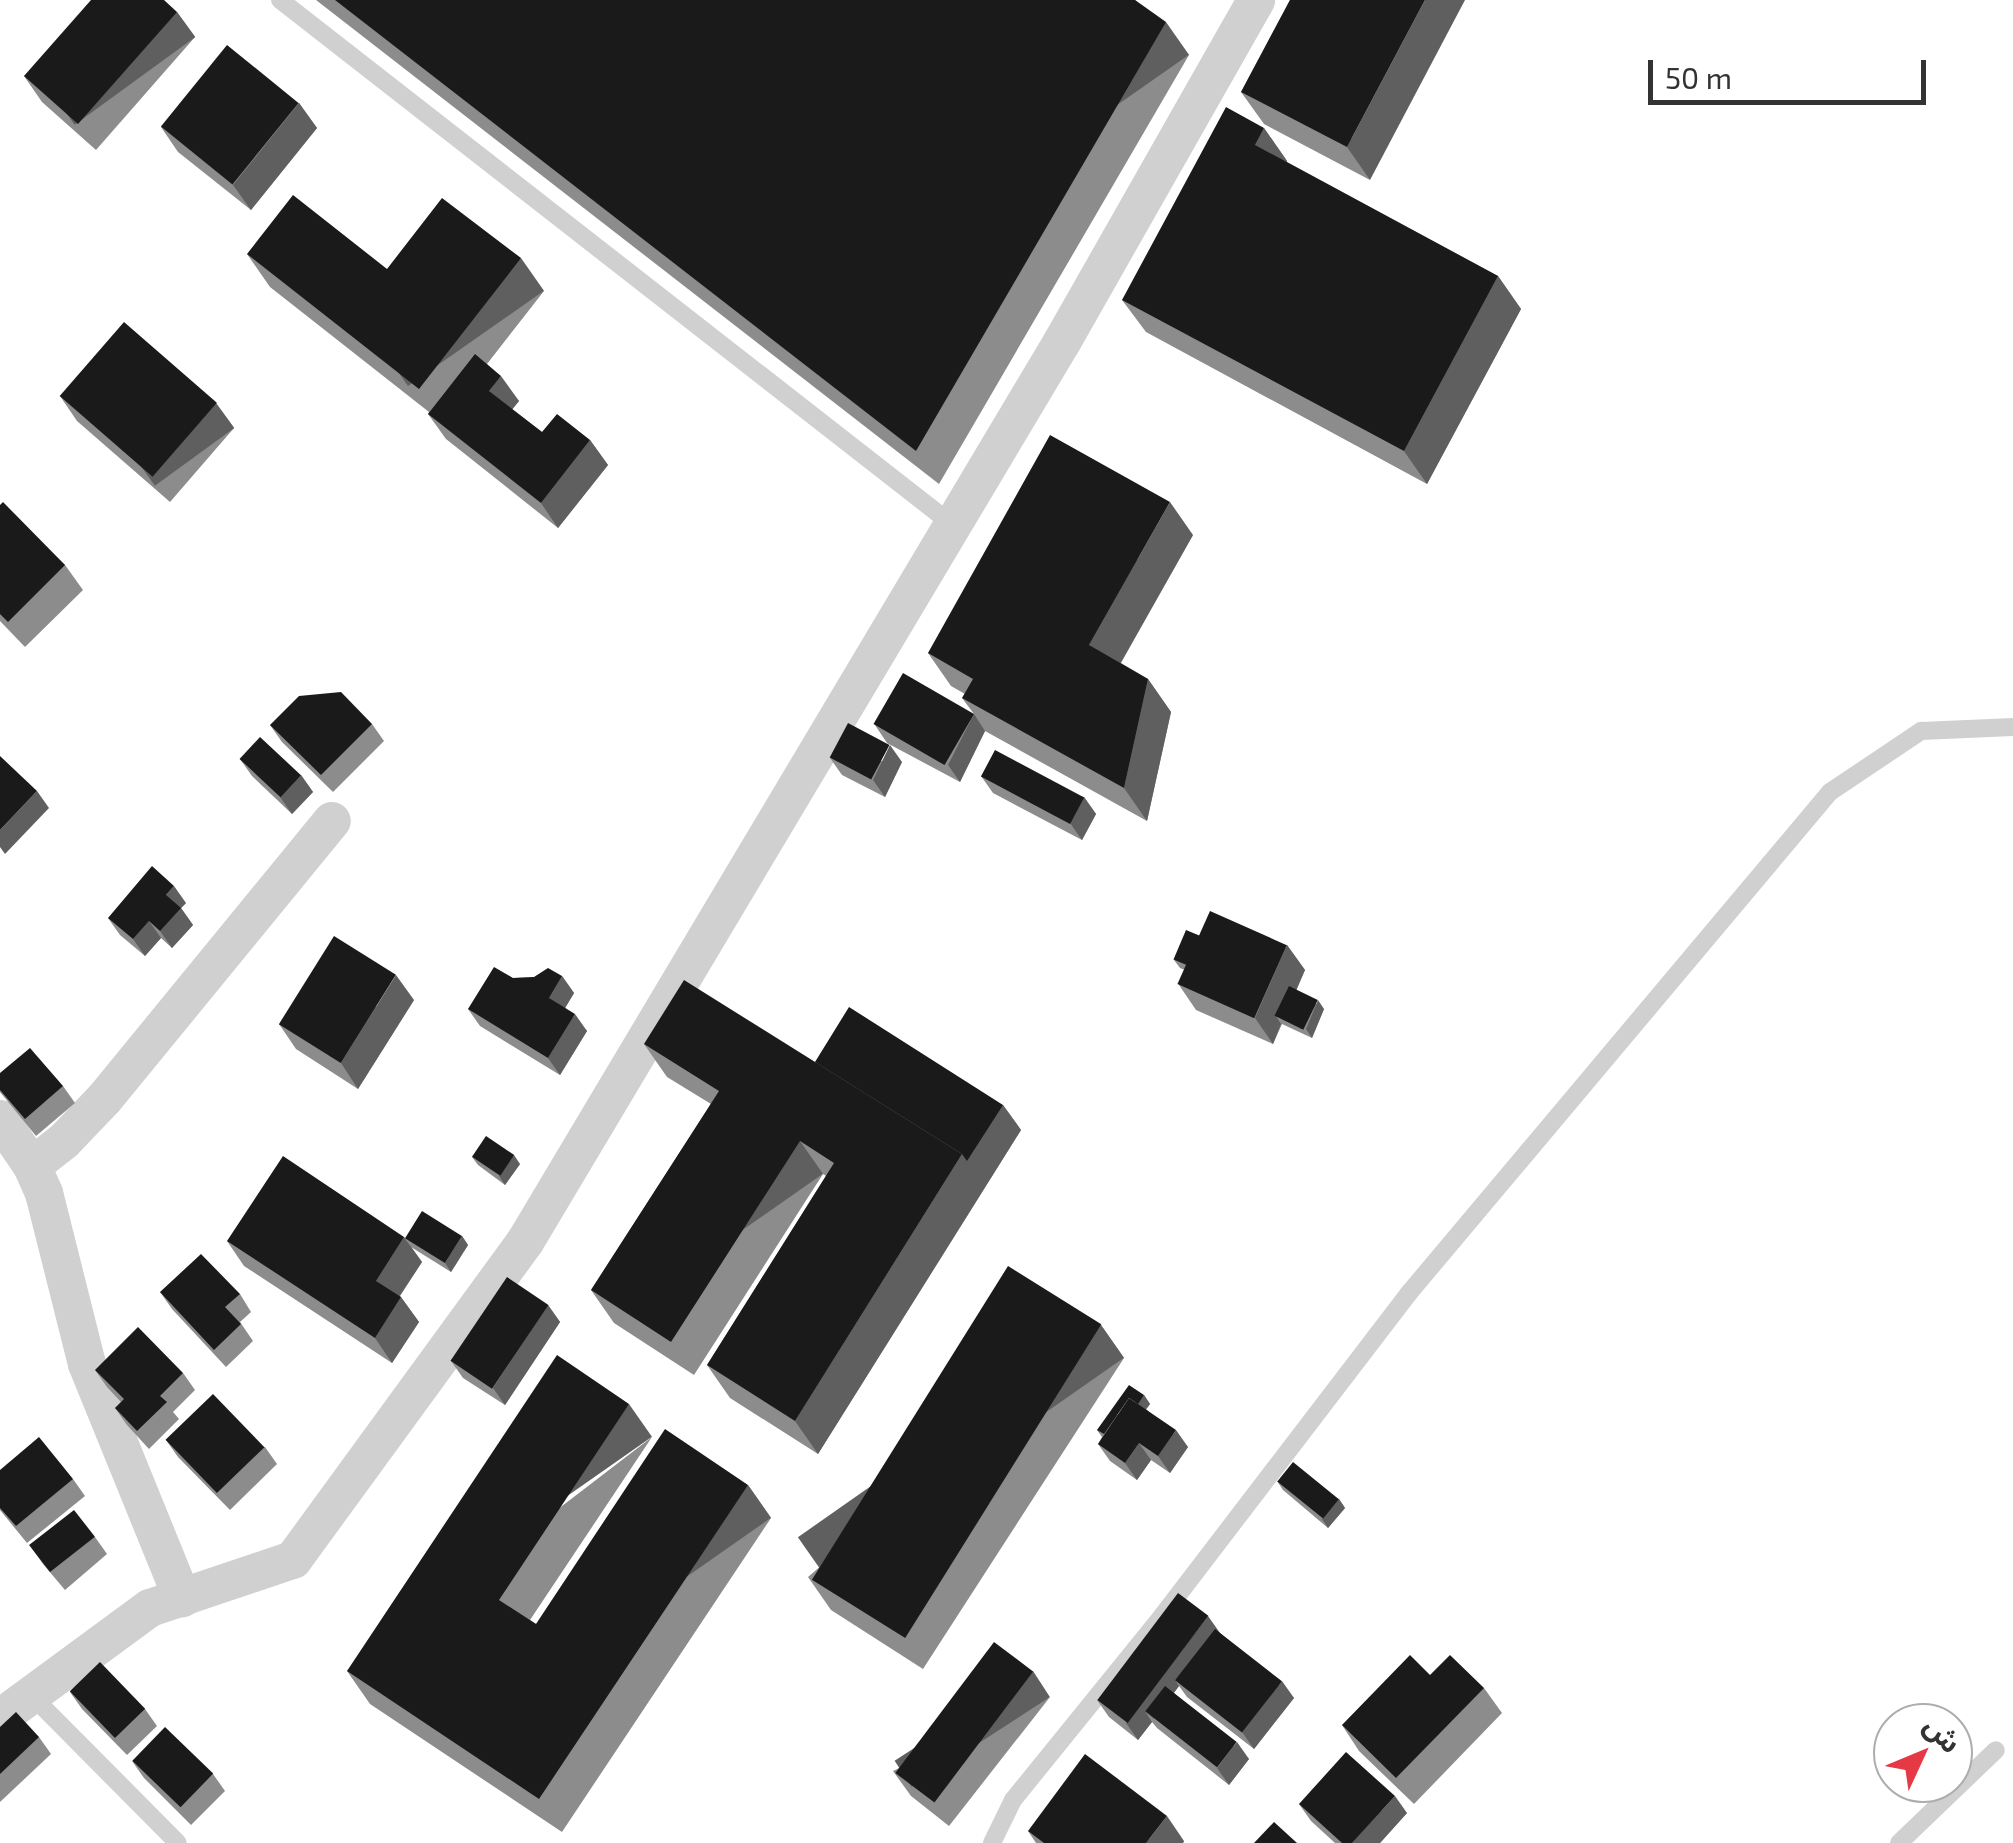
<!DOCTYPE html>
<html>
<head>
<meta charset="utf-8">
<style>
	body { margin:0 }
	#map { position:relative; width:2013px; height:1843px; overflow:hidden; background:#fff; font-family:"Exo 2","Noto Sans Arabic",sans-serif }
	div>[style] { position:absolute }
	.service>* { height:18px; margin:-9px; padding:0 9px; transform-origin:9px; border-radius:9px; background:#d0d0d0 }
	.minor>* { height:38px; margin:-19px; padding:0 19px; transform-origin:19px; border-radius:19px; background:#d0d0d0 }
	.wall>* { inset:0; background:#8c8c8c }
	.shaded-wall>* { inset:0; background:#5f5f5f; transform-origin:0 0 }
	.building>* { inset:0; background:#1a1a1a; transform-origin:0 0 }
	span { translate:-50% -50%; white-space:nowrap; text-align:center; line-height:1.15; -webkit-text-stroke:10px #fff; paint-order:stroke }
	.north { position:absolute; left:1873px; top:1703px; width:100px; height:100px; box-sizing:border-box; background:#fff; border:2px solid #adadad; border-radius:50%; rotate:46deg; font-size:28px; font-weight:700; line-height:40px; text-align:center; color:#333 }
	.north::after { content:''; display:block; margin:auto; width:35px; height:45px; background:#e63946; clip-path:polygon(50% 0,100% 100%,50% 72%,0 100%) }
	.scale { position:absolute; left:1648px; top:60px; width:278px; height:45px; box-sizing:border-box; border:5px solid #333; border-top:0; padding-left:12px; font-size:30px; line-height:35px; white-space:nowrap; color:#333; -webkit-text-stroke:8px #fff; paint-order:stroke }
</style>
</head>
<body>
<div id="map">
	<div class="service">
		<div style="left:280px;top:0;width:854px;rotate:37.96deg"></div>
		<div style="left:29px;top:1693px;width:211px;rotate:45.2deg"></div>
		<div style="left:992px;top:1843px;width:48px;rotate:-64deg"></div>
		<div style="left:1013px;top:1800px;width:237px;rotate:-51deg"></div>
		<div style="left:1162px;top:1616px;width:407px;rotate:-52.6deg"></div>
		<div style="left:1409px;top:1293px;width:654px;rotate:-49.96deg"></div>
		<div style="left:1830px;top:792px;width:110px;rotate:-33.8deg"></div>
		<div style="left:1921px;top:731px;width:92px;rotate:-2.5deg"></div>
		<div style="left:1899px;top:1843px;width:134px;rotate:-43.8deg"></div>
	</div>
	<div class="minor">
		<div style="left:0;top:1119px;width:57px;rotate:55.8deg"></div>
		<div style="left:32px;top:1166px;width:30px;rotate:66deg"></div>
		<div style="left:44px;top:1193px;width:176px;rotate:75.9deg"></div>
		<div style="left:87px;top:1364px;width:253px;rotate:67.9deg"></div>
		<div style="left:32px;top:1166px;width:41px;rotate:-38deg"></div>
		<div style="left:64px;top:1141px;width:59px;rotate:-46.4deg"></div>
		<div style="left:105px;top:1098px;width:358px;rotate:-50.7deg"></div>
		<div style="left:0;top:1718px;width:186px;rotate:-36.3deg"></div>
		<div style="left:150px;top:1608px;width:151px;rotate:-18.6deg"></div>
		<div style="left:293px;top:1560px;width:394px;rotate:-53.9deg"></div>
		<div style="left:525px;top:1242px;width:1048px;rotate:-59.18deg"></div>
		<div style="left:1062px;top:342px;width:393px;rotate:-60.4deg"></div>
	</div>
	<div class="wall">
		<div style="clip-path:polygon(316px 0,1135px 0,1189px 55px,939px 484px)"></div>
		<div style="clip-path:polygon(1290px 0,1370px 180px,1264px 124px,1241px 92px)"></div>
		<div style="clip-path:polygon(177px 12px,195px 37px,96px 150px,42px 102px,24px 76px)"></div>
		<div style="clip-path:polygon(299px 103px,317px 128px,251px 210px,178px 152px,161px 127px)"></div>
		<div style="clip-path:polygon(1264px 128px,1287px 161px,1287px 162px,1498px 276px,1521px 309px,1427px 484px,1146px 332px,1122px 300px)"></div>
		<div style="clip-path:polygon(247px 254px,387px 269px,544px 291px,487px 364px,519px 401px,512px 409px,542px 432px,590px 440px,608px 465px,558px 528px,446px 439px,428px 414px,429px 412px,270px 287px)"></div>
		<div style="clip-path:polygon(60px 396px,216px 403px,234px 428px,170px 502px,77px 421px)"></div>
		<div style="clip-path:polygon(0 505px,65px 565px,83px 590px,25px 647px,0 621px)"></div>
		<div style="clip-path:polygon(1193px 535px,1121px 663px,1148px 679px,1171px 712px,1147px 821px,985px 731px,960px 782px,887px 743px,875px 725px,974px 714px,962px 698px,965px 694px,951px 686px,928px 653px)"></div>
		<div style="clip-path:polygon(372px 724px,384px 741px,333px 792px,282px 742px,270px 725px)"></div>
		<div style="clip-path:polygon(830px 758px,902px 762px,885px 797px,842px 775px)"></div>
		<div style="clip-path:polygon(240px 759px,301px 775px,313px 792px,292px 814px,252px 776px)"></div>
		<div style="clip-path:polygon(981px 776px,1084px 797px,1096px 814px,1082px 840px,993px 793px)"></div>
		<div style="clip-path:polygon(186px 903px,181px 908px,193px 925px,172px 948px,161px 938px,145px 956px,120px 935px,108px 918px)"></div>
		<div style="clip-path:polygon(1200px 936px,1287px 945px,1305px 970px,1296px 990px,1324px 1009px,1312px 1038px,1282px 1024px,1273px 1044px,1196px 1010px,1179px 985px,1185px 970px,1180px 968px,1174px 960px)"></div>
		<div style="clip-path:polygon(562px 976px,574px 993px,565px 1008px,587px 1031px,560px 1075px,480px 1026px,468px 1009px,513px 978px)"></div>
		<div style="clip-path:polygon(414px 1000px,358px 1089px,296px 1049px,279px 1024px)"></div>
		<div style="clip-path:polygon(644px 1044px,815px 1062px,1003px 1105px,1021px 1130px,818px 1454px,730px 1398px,707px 1365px,826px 1176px,823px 1174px,694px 1375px,614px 1323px,591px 1290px,711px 1104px,667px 1077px)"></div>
		<div style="clip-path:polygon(0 1073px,63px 1086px,75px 1103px,36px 1136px,0 1092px)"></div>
		<div style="clip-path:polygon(472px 1157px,520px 1164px,505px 1185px,478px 1165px)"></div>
		<div style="clip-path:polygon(462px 1236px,468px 1245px,451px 1272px,411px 1247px,405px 1238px)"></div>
		<div style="clip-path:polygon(404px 1237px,422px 1262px,400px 1296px,419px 1322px,392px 1363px,244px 1266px,227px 1241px)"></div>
		<div style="clip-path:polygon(160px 1292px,240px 1294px,251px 1312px,240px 1322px,253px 1341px,226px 1367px,172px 1309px)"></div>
		<div style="clip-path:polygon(548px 1305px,560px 1322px,505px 1405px,463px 1378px,451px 1361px)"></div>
		<div style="clip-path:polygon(1101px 1325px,1124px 1358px,923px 1669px,831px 1610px,808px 1577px)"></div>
		<div style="clip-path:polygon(95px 1370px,183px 1373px,195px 1390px,173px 1412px,179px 1419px,149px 1449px,127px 1425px,115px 1408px,121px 1402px,107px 1387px)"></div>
		<div style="clip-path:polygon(1144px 1395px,1150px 1404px,1146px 1409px,1188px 1447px,1170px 1473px,1151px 1460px,1137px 1480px,1110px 1461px,1098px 1444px,1102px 1437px,1097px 1430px)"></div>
		<div style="clip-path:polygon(652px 1437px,530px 1620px,536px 1624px,748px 1485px,771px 1518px,562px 1832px,370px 1704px,347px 1671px)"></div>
		<div style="clip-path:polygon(166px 1440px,265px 1447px,277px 1464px,230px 1510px,178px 1457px)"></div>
		<div style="clip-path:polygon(0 1470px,73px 1479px,85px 1496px,27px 1543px,0 1510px)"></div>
		<div style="clip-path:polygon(1277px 1481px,1339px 1499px,1345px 1508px,1328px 1528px,1283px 1490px)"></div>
		<div style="clip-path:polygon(95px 1537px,107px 1554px,65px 1590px,43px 1564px,31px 1547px)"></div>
		<div style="clip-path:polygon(1220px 1633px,1294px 1698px,1254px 1749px,1187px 1697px,1179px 1686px,1174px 1693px,1249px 1759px,1229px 1785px,1157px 1728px,1152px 1722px,1138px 1740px,1109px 1717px,1097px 1700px)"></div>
		<div style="clip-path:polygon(1430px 1675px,1484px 1688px,1502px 1713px,1414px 1804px,1359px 1751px,1342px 1725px)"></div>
		<div style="clip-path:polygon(70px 1692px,145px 1709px,157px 1726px,127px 1755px,82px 1709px)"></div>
		<div style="clip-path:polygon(1050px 1697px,949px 1826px,911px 1796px,893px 1771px)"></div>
		<div style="clip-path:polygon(0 1727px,39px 1737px,51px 1754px,0 1802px)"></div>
		<div style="clip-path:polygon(132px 1761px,213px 1774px,225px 1791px,191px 1825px,144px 1778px)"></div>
		<div style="clip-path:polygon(1299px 1804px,1407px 1813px,1380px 1843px,1335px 1843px,1311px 1821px)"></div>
		<div style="clip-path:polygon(1028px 1831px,1184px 1841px,1183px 1843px,1036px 1843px)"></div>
	</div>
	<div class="shaded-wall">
		<div style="clip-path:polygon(1425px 0,1465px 0,1370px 180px,1347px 147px)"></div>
		<div style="left:177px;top:12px;width:31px;height:149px;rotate:54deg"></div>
		<div style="left:1166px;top:22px;width:40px;height:497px;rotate:55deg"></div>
		<div style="clip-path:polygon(299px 103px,317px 128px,251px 210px,233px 185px)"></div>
		<div style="clip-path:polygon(1264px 128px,1287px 161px,1279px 178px,1255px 145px)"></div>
		<div style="left:521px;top:258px;width:40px;height:166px;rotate:55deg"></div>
		<div style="clip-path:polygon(1498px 276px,1521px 309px,1427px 484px,1404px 451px)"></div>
		<div style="clip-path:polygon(501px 376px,519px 401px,507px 416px,489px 391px)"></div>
		<div style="left:216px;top:403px;width:31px;height:98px;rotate:54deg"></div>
		<div style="clip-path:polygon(590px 440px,608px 465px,558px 528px,541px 503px)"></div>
		<div style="clip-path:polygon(1170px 502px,1193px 535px,1112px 678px,1089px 645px)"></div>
		<div style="clip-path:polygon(1148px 679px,1171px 712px,1147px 821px,1124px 788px)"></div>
		<div style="clip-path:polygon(974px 714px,985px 731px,960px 782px,948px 765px)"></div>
		<div style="clip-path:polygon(890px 745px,902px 762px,885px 797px,873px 780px)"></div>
		<div style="clip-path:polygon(301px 775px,313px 792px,292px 814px,280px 797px)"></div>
		<div style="clip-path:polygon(37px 791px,49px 808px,5px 854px,0 847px,0 830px)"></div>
		<div style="clip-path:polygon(1084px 797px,1096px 814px,1082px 840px,1070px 823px)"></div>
		<div style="clip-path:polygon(174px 886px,186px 903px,181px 908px,193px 925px,172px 948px,160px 931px,166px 895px)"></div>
		<div style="clip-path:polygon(149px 921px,161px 938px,145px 956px,133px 939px)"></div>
		<div style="clip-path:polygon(1287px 945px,1305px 970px,1284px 1019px,1276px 1016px,1281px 1024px,1273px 1044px,1255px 1018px)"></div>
		<div style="clip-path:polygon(396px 975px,414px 1000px,358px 1089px,341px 1063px)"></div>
		<div style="clip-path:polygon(562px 976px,574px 993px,561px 1015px,549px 998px)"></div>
		<div style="clip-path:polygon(1318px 1000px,1324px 1009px,1312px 1038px,1306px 1029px)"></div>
		<div style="clip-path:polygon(575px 1014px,587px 1031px,560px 1075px,548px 1058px)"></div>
		<div style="clip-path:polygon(1003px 1105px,1021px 1130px,818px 1454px,795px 1421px,962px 1154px)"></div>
		<div style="left:800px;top:1141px;width:40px;height:239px;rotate:55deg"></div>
		<div style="clip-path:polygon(514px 1155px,520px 1164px,505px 1185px,499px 1176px)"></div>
		<div style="clip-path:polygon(462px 1236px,468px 1245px,451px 1272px,445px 1263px)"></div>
		<div style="clip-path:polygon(404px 1237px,422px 1262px,393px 1306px,376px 1281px)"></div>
		<div style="clip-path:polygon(401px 1297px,419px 1322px,392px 1363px,375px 1338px)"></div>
		<div style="clip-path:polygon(548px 1305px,560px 1322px,505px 1405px,493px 1388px)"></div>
		<div style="left:1101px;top:1325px;width:40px;height:370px;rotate:55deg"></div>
		<div style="clip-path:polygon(1144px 1395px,1150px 1404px,1118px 1448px,1112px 1440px)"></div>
		<div style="left:629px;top:1404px;width:40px;height:235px;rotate:55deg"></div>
		<div style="clip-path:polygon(1176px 1430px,1188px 1447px,1170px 1473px,1158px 1456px)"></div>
		<div style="clip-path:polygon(1139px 1443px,1151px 1460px,1137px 1480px,1125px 1463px)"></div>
		<div style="left:748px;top:1485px;width:40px;height:377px;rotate:55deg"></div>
		<div style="clip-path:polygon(1339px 1499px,1345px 1508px,1328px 1528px,1322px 1519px)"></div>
		<div style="clip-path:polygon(1208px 1616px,1220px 1633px,1175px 1680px,1179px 1686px,1154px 1719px,1145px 1711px,1152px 1722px,1138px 1740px,1126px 1723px)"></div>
		<div style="left:1033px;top:1671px;width:31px;height:165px;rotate:57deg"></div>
		<div style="clip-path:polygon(1282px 1681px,1294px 1698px,1254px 1749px,1242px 1732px)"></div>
		<div style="clip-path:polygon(1237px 1742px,1249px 1759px,1229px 1785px,1217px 1768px)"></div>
		<div style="clip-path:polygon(1395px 1796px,1407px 1813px,1380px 1843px,1352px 1843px)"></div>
		<div style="clip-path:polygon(1167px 1816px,1184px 1841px,1183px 1843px,1146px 1843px)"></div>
	</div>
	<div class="building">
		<div style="clip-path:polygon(91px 0,164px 0,177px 12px,78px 124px,24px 76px)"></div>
		<div style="clip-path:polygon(335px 0,1135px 0,1166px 22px,916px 451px)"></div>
		<div style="clip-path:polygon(1290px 0,1425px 0,1347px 147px,1241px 92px)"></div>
		<div style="left:227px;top:45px;width:92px;height:105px;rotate:39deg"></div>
		<div style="clip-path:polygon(1226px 107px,1264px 128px,1255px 145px,1498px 276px,1404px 451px,1122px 300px)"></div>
		<div style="clip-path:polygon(293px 195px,387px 269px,442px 198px,521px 258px,419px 389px,247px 254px)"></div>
		<div style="left:124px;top:322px;width:123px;height:98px;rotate:41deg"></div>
		<div style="clip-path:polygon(475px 354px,501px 376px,489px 391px,542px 432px,557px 414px,590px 440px,541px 503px,428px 414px)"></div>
		<div style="clip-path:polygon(1050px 435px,1170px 502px,1089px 645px,1148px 679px,1124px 788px,962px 698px,973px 679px,928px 653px)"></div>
		<div style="clip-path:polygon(3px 502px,65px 565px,8px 622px,0 614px,0 505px)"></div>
		<div style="left:903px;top:673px;width:82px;height:59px;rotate:30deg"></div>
		<div style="clip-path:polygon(341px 692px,372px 724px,321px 775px,270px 725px,299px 696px)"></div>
		<div style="left:848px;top:723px;width:47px;height:39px;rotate:28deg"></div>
		<div style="left:260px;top:737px;width:56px;height:30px;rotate:43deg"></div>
		<div style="left:995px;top:750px;width:101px;height:30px;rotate:28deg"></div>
		<div style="clip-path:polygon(0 756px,37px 791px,0 830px)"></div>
		<div style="clip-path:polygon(152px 866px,174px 886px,166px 895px,181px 908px,160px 931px,149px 921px,133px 939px,108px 918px)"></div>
		<div style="left:1210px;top:911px;width:84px;height:80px;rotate:24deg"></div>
		<div style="left:1186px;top:930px;width:15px;height:32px;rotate:23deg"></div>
		<div style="left:334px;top:936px;width:73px;height:104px;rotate:32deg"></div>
		<div style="clip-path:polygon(494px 967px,513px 978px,534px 977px,548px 968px,562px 976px,549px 998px,575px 1014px,548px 1058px,468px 1009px)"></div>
		<div style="clip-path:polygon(684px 980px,962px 1154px,795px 1421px,707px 1365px,834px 1163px,800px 1141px,671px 1342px,591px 1290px,719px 1091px,644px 1044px)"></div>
		<div style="left:1289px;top:986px;width:32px;height:33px;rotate:26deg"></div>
		<div style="clip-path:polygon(849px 1007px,1003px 1105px,967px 1161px,962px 1154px,815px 1062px)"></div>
		<div style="clip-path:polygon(30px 1048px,63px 1086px,25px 1119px,0 1090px,0 1073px)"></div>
		<div style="left:486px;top:1136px;width:34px;height:25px;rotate:34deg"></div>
		<div style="clip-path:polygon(283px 1156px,404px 1237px,376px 1281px,401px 1297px,375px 1338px,227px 1241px)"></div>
		<div style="left:422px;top:1211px;width:47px;height:32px;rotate:32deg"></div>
		<div style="clip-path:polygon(201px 1254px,240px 1294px,225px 1307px,241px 1324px,214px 1350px,160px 1292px)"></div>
		<div style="left:1008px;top:1266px;width:110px;height:370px;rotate:32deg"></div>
		<div style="left:507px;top:1277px;width:50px;height:101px;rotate:34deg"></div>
		<div style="clip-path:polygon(138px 1327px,183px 1373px,160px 1396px,167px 1402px,137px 1431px,115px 1408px,124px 1399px,95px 1370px)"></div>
		<div style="clip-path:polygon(557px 1355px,629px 1404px,499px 1600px,536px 1624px,665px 1429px,748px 1485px,539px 1799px,347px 1671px)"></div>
		<div style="clip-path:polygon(1129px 1385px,1144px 1395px,1138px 1404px,1129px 1398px,1104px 1434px,1097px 1430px)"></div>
		<div style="left:213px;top:1394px;width:74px;height:66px;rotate:46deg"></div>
		<div style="clip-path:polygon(1129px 1398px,1176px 1430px,1158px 1456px,1139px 1443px,1125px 1463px,1098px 1444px)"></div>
		<div style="clip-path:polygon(39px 1437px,73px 1479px,16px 1526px,0 1508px,0 1470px)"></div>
		<div style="left:1293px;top:1462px;width:59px;height:25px;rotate:39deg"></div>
		<div style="left:74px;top:1510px;width:34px;height:57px;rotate:52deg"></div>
		<div style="left:1178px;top:1593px;width:38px;height:134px;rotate:37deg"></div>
		<div style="left:1215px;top:1629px;width:85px;height:65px;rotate:38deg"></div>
		<div style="left:994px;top:1642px;width:49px;height:164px;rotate:37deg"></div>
		<div style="clip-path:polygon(1410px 1655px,1430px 1675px,1450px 1655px,1484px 1688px,1396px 1778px,1342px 1725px)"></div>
		<div style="left:100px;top:1662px;width:65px;height:42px;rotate:46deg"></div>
		<div style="left:1165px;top:1686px;width:91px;height:32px;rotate:38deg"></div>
		<div style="clip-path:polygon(16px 1712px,39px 1737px,0 1774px,0 1727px)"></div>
		<div style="left:165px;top:1727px;width:67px;height:47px;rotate:44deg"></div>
		<div style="clip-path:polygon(1346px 1752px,1395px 1796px,1352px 1843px,1342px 1843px,1299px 1804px)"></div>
		<div style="clip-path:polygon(1085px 1754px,1167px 1816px,1146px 1843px,1044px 1843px,1028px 1831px)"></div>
		<div style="clip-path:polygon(1274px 1822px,1297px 1843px,1254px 1843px)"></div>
	</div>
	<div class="north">ش</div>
	<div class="scale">50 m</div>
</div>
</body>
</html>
